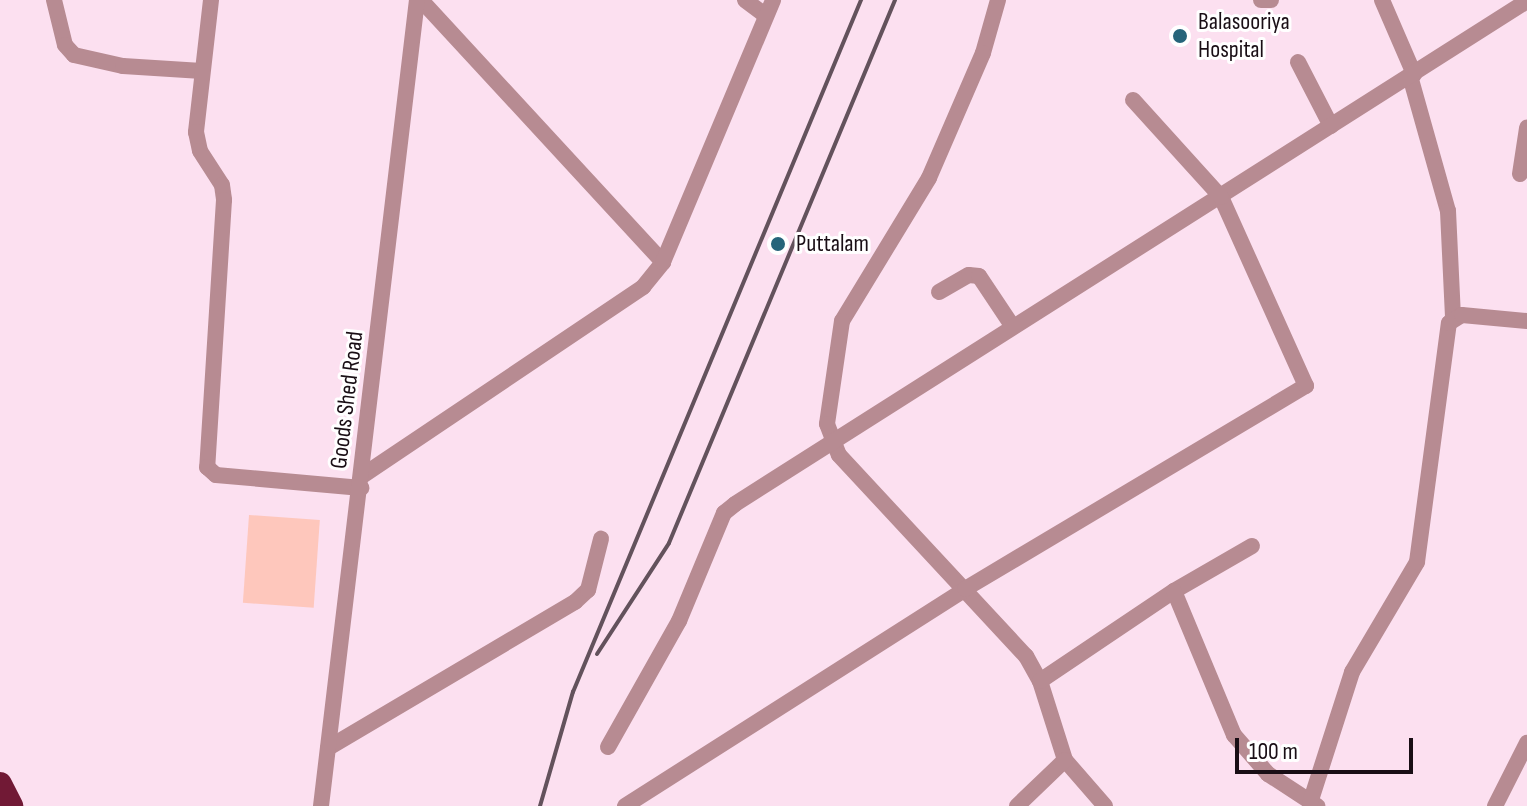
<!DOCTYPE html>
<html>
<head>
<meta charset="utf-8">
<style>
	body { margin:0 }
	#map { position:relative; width:1527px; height:806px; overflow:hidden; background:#fce0f0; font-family:"Sofia Sans Condensed",sans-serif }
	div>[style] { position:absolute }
	.green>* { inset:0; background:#fec7bc; transform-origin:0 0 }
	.minor>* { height:16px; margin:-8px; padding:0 8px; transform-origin:8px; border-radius:8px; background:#b78b92 }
	.highway>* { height:24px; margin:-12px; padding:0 12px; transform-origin:12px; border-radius:12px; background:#711935 }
	.rail>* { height:4px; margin:-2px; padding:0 2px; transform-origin:2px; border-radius:2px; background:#63525c }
	.dots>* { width:22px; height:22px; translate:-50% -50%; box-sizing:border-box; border:4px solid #fff; border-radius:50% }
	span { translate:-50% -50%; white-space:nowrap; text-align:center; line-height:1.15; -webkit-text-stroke:6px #fff; paint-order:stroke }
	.poi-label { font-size:24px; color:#190e15 }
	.left { translate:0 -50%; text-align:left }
	.street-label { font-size:24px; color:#190e15 }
	.scale { position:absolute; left:1235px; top:738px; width:178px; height:36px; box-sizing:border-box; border:4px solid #190e15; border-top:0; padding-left:10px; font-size:24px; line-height:28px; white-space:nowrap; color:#190e15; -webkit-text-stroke:6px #fff; paint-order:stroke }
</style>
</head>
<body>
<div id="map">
	<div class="green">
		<div style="left:249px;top:515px;width:71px;height:88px;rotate:4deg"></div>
	</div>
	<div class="minor">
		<div style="left:54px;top:0;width:46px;rotate:76.3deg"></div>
		<div style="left:65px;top:45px;width:13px;rotate:48deg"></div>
		<div style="left:74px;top:55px;width:50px;rotate:12.7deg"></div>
		<div style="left:123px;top:66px;width:79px;rotate:3.6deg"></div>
		<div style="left:211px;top:0;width:133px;rotate:96.5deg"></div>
		<div style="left:196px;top:132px;width:19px;rotate:78deg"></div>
		<div style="left:200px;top:151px;width:40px;rotate:57.1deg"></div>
		<div style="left:222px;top:185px;width:15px;rotate:82deg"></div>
		<div style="left:224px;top:200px;width:268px;rotate:93.6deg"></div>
		<div style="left:207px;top:467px;width:12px;rotate:42deg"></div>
		<div style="left:216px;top:475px;width:146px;rotate:5.1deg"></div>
		<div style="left:421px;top:0;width:357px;rotate:47.3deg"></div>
		<div style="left:745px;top:0;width:26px;rotate:37deg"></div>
		<div style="left:998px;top:0;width:55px;rotate:105.8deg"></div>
		<div style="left:983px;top:53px;width:136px;rotate:113.4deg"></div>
		<div style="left:929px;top:178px;width:167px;rotate:121.3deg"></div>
		<div style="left:842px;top:321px;width:104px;rotate:98.3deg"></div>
		<div style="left:827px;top:424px;width:33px;rotate:69deg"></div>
		<div style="left:839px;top:455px;width:275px;rotate:47.1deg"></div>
		<div style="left:1026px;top:656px;width:29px;rotate:61deg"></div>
		<div style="left:1040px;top:681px;width:83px;rotate:72.4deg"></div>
		<div style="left:1065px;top:760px;width:61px;rotate:49deg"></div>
		<div style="left:1261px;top:0;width:10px"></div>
		<div style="left:1382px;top:0;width:81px;rotate:66.6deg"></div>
		<div style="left:1298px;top:62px;width:72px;rotate:62.7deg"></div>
		<div style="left:1410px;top:76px;width:140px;rotate:74.3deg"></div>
		<div style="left:1448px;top:211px;width:106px;rotate:87.3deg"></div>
		<div style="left:1520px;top:174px;width:47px;rotate:-81.3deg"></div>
		<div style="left:939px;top:292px;width:34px;rotate:-30deg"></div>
		<div style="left:969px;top:275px;width:10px;rotate:6deg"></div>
		<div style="left:979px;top:276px;width:61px;rotate:56.3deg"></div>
		<div style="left:362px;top:476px;width:339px;rotate:-33.9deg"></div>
		<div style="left:643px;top:287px;width:32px;rotate:-51deg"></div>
		<div style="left:663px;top:262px;width:284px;rotate:-67.2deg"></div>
		<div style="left:1174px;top:591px;width:90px;rotate:-30deg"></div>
		<div style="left:1040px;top:681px;width:161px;rotate:-33.9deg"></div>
		<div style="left:1174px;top:591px;width:156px;rotate:67.4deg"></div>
		<div style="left:1234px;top:735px;width:52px;rotate:48.9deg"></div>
		<div style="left:1268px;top:774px;width:59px;rotate:33.1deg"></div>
		<div style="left:608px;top:747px;width:145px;rotate:-60.6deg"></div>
		<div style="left:679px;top:621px;width:117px;rotate:-67.4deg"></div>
		<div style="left:724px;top:513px;width:14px;rotate:-39deg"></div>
		<div style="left:735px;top:504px;width:938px;rotate:-32.42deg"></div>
		<div style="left:328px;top:748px;width:287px;rotate:-30.6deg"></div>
		<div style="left:575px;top:602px;width:18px;rotate:-43deg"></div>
		<div style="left:588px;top:590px;width:53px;rotate:-75.7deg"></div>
		<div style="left:1310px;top:803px;width:138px;rotate:-72.2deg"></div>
		<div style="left:1352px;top:672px;width:128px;rotate:-59.4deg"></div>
		<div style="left:1417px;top:562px;width:241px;rotate:-82.4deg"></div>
		<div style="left:1449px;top:323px;width:15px;rotate:-32deg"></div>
		<div style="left:1462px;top:315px;width:65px;rotate:5.3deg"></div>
		<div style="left:321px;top:806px;width:812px;rotate:-83.21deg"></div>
		<div style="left:625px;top:806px;width:403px;rotate:-32.5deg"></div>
		<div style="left:965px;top:589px;width:397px;rotate:-30.8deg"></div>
		<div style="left:1306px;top:386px;width:207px;rotate:-114.2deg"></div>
		<div style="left:1221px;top:197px;width:131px;rotate:-132.2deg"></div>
		<div style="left:1017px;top:806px;width:66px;rotate:-43.8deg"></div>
		<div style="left:1495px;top:806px;width:71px;rotate:-63.1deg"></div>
	</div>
	<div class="highway">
		<div style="left:0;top:784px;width:25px;rotate:63deg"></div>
	</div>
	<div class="rail">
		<div style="left:597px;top:654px;width:132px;rotate:-57deg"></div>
		<div style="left:669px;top:543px;width:588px;rotate:-67.4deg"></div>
		<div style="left:540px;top:806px;width:119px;rotate:-73.9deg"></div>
		<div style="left:573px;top:692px;width:750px;rotate:-67.4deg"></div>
	</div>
	<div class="dots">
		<div style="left:1180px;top:36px;background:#26647a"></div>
		<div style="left:778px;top:244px;background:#26647a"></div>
	</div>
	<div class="poi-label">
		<span class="left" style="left:1198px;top:36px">Balasooriya<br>Hospital</span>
		<span class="left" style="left:796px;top:244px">Puttalam</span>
	</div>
	<div class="street-label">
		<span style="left:347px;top:400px;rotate:-83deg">Goods Shed Road</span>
	</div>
	<div class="scale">100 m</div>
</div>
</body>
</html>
